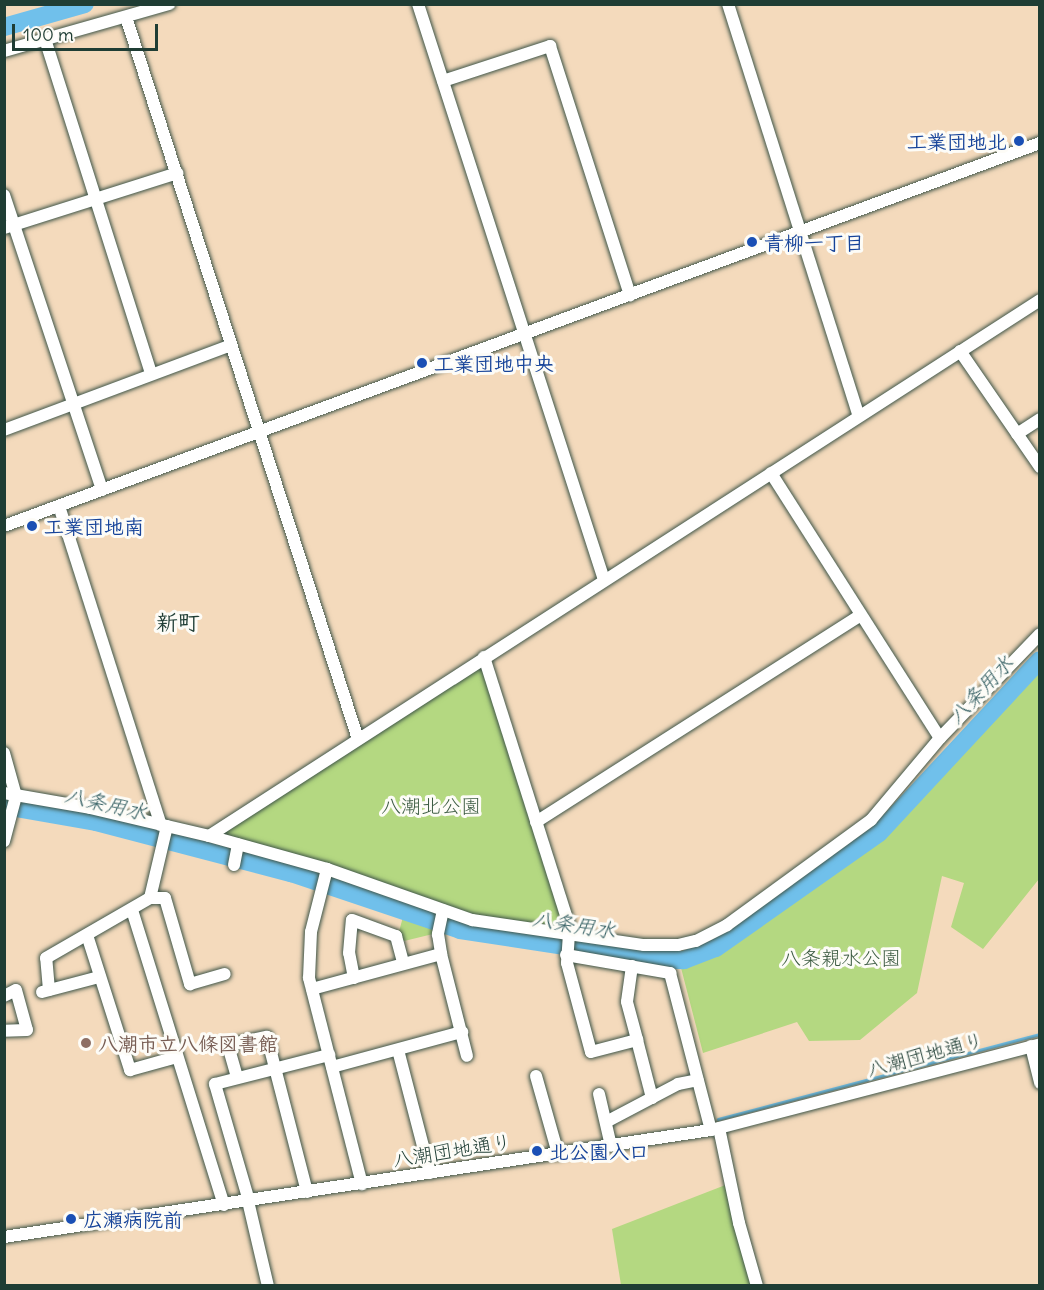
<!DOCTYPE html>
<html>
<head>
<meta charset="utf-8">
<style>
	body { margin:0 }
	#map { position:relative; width:1044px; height:1290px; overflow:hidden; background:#f4dabc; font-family:Delius,"Klee One",sans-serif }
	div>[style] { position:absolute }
	.green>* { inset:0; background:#b4d881 }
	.stream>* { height:3px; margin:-1.5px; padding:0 1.5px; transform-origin:1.5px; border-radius:1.5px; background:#70c0eb }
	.river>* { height:18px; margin:-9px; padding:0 9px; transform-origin:9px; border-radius:9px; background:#70c0eb }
	.roads { filter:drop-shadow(0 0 2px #3f5548) drop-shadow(0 0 2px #3f5548) }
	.minor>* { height:12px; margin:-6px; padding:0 6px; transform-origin:6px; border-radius:6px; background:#fff }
	.dots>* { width:16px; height:16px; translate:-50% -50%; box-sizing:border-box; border:3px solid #fdfcf7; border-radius:50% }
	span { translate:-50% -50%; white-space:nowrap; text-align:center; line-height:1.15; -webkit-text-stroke:6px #fdfcf7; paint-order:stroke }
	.transit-label { font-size:20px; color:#164399; font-weight:700 }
	.right { translate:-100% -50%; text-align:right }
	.left { translate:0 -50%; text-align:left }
	.park-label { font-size:20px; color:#3d5c43 }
	.education-label { font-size:20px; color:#785e54; font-weight:700 }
	.street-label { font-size:20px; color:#1f3d34 }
	.water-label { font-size:21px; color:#335e62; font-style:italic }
	.quarter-label { font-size:22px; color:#1f3d34; font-weight:700 }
	.frame { position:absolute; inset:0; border:6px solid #1f3d34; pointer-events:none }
	.scale { position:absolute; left:12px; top:24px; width:146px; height:27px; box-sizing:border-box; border:3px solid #1f3d34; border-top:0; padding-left:8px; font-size:18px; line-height:21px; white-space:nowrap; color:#1f3d34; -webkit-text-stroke:4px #fdfcf7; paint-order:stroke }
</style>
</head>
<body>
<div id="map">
	<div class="green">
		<div style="clip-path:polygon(482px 660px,566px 931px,471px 916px,217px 835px)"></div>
		<div style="clip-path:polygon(1039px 667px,1039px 879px,983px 949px,951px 927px,964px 883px,942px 876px,917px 993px,860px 1040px,809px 1041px,797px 1022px,703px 1053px,680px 964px,718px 950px,888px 828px)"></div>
		<div style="clip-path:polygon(404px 913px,439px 923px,437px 933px,396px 943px)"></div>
		<div style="clip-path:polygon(728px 1184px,754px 1285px,621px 1285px,612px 1229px)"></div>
	</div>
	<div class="stream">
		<div style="left:718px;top:1119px;width:333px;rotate:-14.8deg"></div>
	</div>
	<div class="river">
		<div style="left:4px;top:27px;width:84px;rotate:-15.9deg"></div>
		<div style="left:4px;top:806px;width:93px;rotate:9.9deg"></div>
		<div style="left:96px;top:822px;width:202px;rotate:14.7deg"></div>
		<div style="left:291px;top:873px;width:178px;rotate:18.6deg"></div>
		<div style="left:460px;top:930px;width:192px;rotate:8.7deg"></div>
		<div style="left:650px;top:959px;width:34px;rotate:2deg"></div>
		<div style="left:684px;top:960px;width:34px;rotate:-21deg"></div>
		<div style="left:716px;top:948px;width:199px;rotate:-35.2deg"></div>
		<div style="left:879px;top:833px;width:236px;rotate:-47.1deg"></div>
	</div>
	<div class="roads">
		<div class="minor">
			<div style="left:418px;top:4px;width:605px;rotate:72.1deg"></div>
			<div style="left:728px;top:4px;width:432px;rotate:72.4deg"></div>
			<div style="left:126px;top:17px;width:758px;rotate:72.19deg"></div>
			<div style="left:45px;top:39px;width:351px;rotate:72.4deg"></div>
			<div style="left:4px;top:51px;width:172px;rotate:-15.9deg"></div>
			<div style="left:443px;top:81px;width:113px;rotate:-18.1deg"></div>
			<div style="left:550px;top:46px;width:262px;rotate:72.2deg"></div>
			<div style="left:4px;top:195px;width:311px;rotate:71.6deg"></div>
			<div style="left:4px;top:228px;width:182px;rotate:-17.6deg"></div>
			<div style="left:960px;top:351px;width:141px;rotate:55.4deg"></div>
			<div style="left:4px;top:430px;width:242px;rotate:-20.5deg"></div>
			<div style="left:1017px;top:434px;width:27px;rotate:-33deg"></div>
			<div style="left:771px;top:473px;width:314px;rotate:57.5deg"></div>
			<div style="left:59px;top:506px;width:335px;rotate:72.3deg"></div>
			<div style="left:4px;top:526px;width:1105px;rotate:-20.29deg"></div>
			<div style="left:484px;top:657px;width:292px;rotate:72.4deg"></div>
			<div style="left:4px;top:753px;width:45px;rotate:74.4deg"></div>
			<div style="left:16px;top:796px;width:47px;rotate:104.9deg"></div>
			<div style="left:4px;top:793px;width:87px;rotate:9.9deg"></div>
			<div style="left:90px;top:808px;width:122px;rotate:13.2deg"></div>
			<div style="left:209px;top:836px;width:123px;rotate:15.6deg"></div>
			<div style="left:327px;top:869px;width:154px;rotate:19.4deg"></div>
			<div style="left:472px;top:920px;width:174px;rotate:8.3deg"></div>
			<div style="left:644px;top:945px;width:34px"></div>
			<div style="left:678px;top:945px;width:18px;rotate:-13deg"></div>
			<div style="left:696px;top:941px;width:35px;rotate:-27deg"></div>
			<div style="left:727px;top:925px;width:178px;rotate:-36.1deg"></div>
			<div style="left:871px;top:820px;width:107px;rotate:-49.9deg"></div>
			<div style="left:940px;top:738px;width:144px;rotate:-46.1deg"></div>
			<div style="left:536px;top:822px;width:385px;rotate:-32.5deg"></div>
			<div style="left:209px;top:836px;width:989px;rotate:-32.82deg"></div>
			<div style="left:234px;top:865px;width:21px;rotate:-79deg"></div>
			<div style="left:327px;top:869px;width:65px;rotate:104.3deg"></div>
			<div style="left:311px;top:932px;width:46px;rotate:92.5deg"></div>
			<div style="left:309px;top:978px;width:213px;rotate:75.6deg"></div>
			<div style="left:150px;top:898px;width:15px"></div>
			<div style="left:165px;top:898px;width:90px;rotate:73.8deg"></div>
			<div style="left:190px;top:984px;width:36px;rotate:-16deg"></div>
			<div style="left:132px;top:910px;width:309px;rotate:72.7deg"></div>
			<div style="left:443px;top:910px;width:25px;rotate:102deg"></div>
			<div style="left:438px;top:934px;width:20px;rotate:81deg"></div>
			<div style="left:441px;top:954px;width:105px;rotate:75.7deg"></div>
			<div style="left:569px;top:934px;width:29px;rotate:94deg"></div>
			<div style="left:567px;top:963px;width:92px;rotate:74.9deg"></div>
			<div style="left:591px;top:1052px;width:48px;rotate:-14.6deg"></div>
			<div style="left:637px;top:1040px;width:60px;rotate:75.5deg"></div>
			<div style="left:87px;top:935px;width:142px;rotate:72.3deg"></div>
			<div style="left:130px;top:1070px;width:49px;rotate:-15.5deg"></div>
			<div style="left:566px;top:955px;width:106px;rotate:9.8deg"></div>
			<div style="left:670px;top:973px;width:162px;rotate:75.4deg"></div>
			<div style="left:632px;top:966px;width:36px;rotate:98deg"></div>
			<div style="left:627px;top:1002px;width:39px;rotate:75deg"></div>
			<div style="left:354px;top:978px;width:25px;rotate:-101deg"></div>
			<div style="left:349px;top:953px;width:33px;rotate:-85deg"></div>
			<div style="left:352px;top:920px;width:47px;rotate:20deg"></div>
			<div style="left:396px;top:936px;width:28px;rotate:75deg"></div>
			<div style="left:312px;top:989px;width:134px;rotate:-15.2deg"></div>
			<div style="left:49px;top:990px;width:32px;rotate:-95deg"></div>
			<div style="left:46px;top:958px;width:120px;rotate:-30deg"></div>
			<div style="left:150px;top:898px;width:74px;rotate:-76.7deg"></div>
			<div style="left:42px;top:992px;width:59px;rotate:-14.7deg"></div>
			<div style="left:4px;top:996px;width:13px;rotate:-27deg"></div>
			<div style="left:16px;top:990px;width:41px;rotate:74.6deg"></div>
			<div style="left:27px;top:1030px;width:23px;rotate:178deg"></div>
			<div style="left:1031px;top:1046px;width:38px;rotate:76deg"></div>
			<div style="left:398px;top:1050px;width:127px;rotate:75.4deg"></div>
			<div style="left:332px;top:1067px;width:135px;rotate:-15.1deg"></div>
			<div style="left:536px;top:1076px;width:81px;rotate:74.2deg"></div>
			<div style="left:237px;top:1077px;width:33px;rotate:-106deg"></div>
			<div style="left:228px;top:1045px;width:40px;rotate:-12deg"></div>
			<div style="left:267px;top:1037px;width:160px;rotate:75.5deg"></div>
			<div style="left:599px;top:1094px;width:53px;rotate:77deg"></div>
			<div style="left:606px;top:1122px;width:81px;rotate:-27.8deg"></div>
			<div style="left:678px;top:1084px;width:20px;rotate:-11deg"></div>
			<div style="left:719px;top:1128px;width:97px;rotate:78.1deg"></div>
			<div style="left:739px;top:1223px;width:66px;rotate:74.1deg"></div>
			<div style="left:248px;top:1201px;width:87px;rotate:76.8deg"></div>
			<div style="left:249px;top:1201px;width:122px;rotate:-106.2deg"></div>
			<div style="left:215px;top:1084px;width:118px;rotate:-14.3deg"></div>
			<div style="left:4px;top:1237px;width:715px;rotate:-8.61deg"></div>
			<div style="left:711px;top:1130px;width:340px;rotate:-14.6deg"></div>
		</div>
	</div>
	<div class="dots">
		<div style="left:1019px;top:141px;background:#1a4fb4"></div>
		<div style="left:752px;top:242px;background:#1a4fb4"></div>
		<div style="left:422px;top:363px;background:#1a4fb4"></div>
		<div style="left:32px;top:526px;background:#1a4fb4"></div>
		<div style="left:86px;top:1043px;background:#8d6e63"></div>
		<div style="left:537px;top:1151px;background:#1a4fb4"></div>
		<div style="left:71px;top:1219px;background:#1a4fb4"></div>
	</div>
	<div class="transit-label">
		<span class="right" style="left:1007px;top:141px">工業団地北</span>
		<span class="left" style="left:764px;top:242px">青柳一丁目</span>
		<span class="left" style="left:434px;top:363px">工業団地中央</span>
		<span class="left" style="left:44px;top:526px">工業団地南</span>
		<span class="left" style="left:549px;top:1151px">北公園入口</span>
		<span class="left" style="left:83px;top:1219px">広瀬病院前</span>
	</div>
	<div class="park-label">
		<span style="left:431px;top:805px">八潮北公園</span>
		<span style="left:841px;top:957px">八条親水公園</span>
	</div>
	<div class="education-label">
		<span class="left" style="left:98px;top:1043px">八潮市立八條図書館</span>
	</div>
	<div class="street-label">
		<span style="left:925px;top:1054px;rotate:-15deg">八潮団地通り</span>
		<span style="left:452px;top:1150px;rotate:-9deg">八潮団地通り</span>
	</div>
	<div class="water-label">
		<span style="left:981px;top:690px;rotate:-47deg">八条用水</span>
		<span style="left:106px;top:804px;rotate:13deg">八条用水</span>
		<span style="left:574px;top:925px;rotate:9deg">八条用水</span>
	</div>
	<div class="quarter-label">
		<span style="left:178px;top:623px">新町</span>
	</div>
	<div class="frame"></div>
	<div class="scale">100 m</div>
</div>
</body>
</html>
